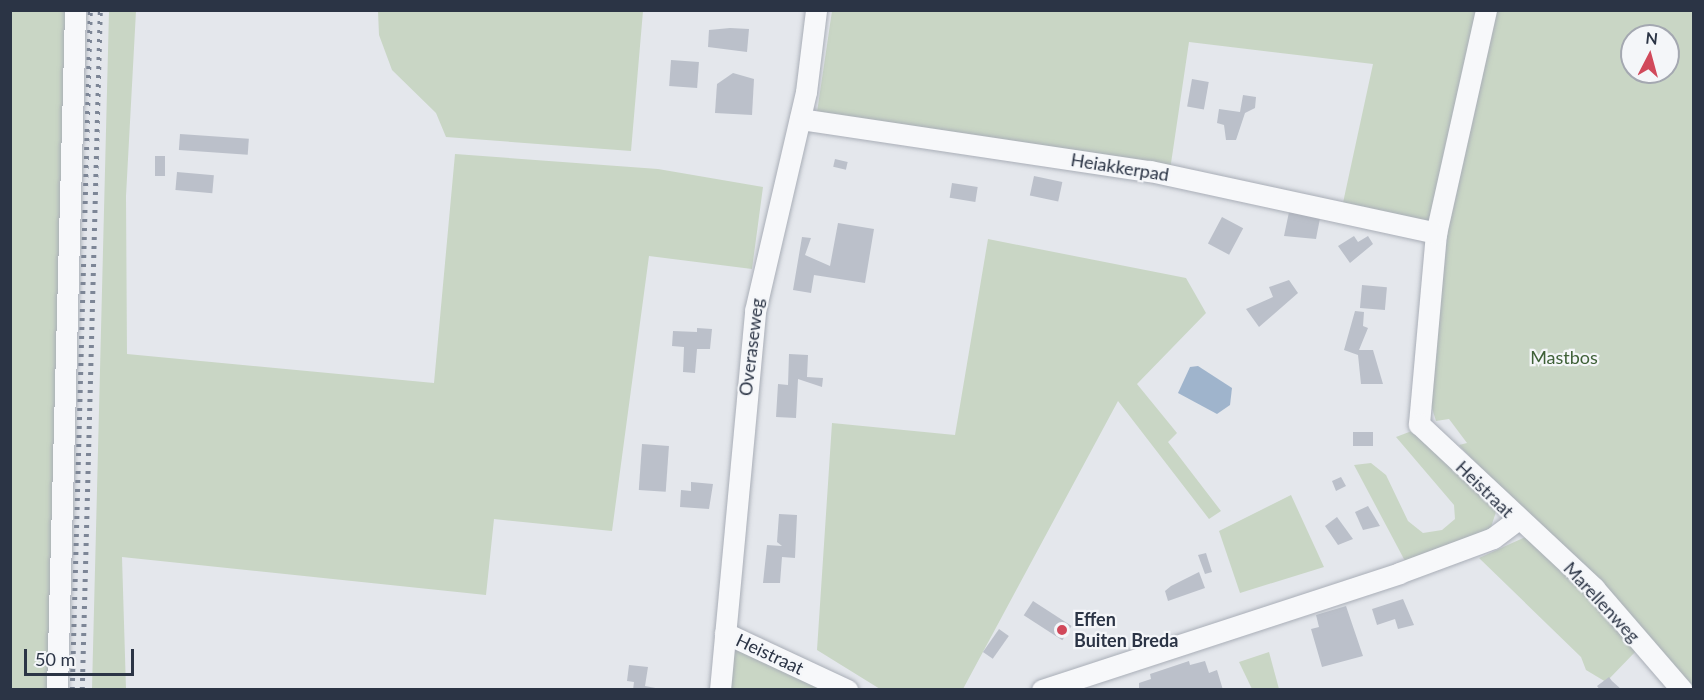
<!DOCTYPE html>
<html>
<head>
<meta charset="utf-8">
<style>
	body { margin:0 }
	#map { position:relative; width:1704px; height:700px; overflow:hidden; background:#e4e7ec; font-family:Lato,sans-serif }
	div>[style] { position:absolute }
	.green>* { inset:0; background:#c9d6c5 }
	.water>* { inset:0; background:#9fb4cc }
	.building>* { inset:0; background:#bbc0ca; transform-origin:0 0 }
	.roads { filter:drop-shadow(0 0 2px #a9aeb7) drop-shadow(0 0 2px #a9aeb7) }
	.minor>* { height:21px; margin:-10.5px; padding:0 10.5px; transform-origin:10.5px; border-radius:10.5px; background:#f7f8fa }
	.rail>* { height:4.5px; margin-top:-2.25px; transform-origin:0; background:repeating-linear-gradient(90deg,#7d8696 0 3px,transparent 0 9px) }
	.dots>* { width:16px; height:16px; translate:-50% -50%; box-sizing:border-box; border:3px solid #f4f6f9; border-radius:50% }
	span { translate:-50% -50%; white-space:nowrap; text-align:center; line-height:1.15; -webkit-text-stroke:4.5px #f4f6f9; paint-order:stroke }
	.street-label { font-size:18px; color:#2b3445 }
	.park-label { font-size:18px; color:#3f6138 }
	.poi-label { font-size:18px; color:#2b3445; font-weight:700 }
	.left { translate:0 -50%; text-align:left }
	.frame { position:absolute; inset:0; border:12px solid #2b3445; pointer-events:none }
	.north { position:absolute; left:1620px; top:24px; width:60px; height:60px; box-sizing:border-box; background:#f4f6f9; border:2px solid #a4a8b1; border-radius:50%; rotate:6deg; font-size:16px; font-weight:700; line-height:24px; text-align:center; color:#2b3445 }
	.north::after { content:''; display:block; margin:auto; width:21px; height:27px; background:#d1495b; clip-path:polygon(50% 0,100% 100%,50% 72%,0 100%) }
	.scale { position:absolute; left:24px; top:649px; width:110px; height:27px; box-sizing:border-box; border:3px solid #2b3445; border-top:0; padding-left:8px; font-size:18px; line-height:21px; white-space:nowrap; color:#2b3445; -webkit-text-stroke:4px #f4f6f9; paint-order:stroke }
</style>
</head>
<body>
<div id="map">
	<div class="green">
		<div style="clip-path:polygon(10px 11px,71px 11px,54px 689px,11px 689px)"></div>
		<div style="clip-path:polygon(109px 11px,136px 11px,126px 196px,127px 354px,434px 383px,455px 154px,658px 169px,763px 187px,752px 269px,649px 256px,612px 531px,494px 519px,486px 595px,122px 557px,126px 689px,92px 689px)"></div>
		<div style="clip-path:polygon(378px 11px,643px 11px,631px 151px,446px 137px,436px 113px,392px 70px,379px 35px)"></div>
		<div style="clip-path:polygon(evenodd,832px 11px,1693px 11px,1693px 689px,1684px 689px,1459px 445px,1467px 443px,1449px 419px,1436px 421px,1431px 405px,1448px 224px,1341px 212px,1373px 64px,1189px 42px,1170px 170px,816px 119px,832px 11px,1632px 36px,1668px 36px,1668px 72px,1632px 72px,1632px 36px)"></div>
		<div style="clip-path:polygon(988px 239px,1186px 278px,1206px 313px,1137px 384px,1177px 433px,1168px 442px,1221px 511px,1209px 519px,1118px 401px,963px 689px,880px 689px,817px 650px,832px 423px,955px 435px)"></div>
		<div style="clip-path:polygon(1417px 429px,1496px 512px,1490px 530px,1405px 561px,1354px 465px,1371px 463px,1386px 475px,1408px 521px,1423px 533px,1442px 530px,1455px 519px,1454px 505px,1396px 437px)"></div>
		<div style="clip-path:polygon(1291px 495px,1324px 567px,1240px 593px,1219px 531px)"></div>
		<div style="clip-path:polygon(1530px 535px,1638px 649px,1606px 682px,1586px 670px,1581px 657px,1479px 558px)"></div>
		<div style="clip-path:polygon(731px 644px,827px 690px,726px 690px)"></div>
		<div style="clip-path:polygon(1269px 652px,1279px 689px,1252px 689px,1239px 662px)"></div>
	</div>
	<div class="water">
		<div style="clip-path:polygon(1198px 366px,1232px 388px,1230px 405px,1217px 414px,1178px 393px,1190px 367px)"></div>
	</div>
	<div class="building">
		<div style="clip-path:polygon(730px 28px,749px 29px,747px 52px,708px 47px,709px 30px)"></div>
		<div style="left:671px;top:60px;width:28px;height:26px;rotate:4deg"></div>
		<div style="clip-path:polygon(733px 73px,754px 79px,752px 115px,715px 113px,717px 84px)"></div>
		<div style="left:1192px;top:79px;width:17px;height:28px;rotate:10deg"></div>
		<div style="clip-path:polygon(1243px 95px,1256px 97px,1255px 108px,1245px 113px,1236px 140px,1226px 140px,1224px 125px,1217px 123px,1219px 109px,1240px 112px)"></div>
		<div style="left:180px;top:134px;width:69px;height:16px;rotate:4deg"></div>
		<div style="left:155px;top:156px;width:10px;height:20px"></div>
		<div style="left:835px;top:159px;width:13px;height:8px;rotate:13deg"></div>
		<div style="left:177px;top:172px;width:37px;height:18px;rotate:5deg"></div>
		<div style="left:1034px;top:176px;width:29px;height:20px;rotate:12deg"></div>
		<div style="left:952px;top:183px;width:26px;height:15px;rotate:9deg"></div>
		<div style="clip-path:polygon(1289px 212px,1320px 218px,1316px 239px,1284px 236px)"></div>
		<div style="left:1222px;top:217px;width:24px;height:30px;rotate:28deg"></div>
		<div style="clip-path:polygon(838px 223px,874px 229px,865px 283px,814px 275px,811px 293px,793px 290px,802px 237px,811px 238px,805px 255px,830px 266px)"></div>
		<div style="clip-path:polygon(1354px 236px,1358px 242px,1368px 236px,1373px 244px,1350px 263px,1338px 246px)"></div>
		<div style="clip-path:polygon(1289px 280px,1298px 293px,1259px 327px,1246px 309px,1273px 297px,1269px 287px)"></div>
		<div style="left:1362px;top:285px;width:25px;height:23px;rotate:5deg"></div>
		<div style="clip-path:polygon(1355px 311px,1364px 312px,1363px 326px,1368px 328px,1359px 350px,1373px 350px,1383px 384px,1361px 384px,1358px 355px,1344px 350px)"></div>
		<div style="clip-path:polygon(697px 328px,712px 329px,710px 349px,697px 349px,695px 373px,683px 372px,684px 347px,672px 346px,673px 331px,697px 332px)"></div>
		<div style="clip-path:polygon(789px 354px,808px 355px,807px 377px,823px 378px,822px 387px,798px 379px,796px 418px,776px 417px,778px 384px,788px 385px)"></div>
		<div style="left:1353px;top:432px;width:20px;height:14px"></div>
		<div style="left:642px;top:444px;width:27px;height:46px;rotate:4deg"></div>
		<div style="clip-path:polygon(1341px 477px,1346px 486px,1336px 491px,1332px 481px)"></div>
		<div style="clip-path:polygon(691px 482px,713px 484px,709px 509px,680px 507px,681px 490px,691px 491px)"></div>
		<div style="clip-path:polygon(1368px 506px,1380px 526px,1363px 530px,1355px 512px)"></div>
		<div style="clip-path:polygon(779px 514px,797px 515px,795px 558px,782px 557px,780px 583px,763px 583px,767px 545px,782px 546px,777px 542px)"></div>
		<div style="clip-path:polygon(1337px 517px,1353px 539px,1338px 545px,1325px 526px)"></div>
		<div style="clip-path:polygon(1206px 553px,1212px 572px,1205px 574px,1198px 555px)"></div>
		<div style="clip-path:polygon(1199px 572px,1205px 588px,1168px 601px,1165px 591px,1171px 586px)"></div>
		<div style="clip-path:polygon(1403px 599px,1414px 625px,1398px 629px,1395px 619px,1377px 625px,1372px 609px)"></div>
		<div style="left:1033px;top:601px;width:46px;height:17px;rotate:33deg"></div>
		<div style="clip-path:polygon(1346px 606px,1363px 656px,1322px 667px,1311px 629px,1319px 627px,1316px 615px)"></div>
		<div style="left:999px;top:629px;width:12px;height:28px;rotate:35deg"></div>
		<div style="clip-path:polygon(1189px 661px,1190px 665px,1205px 661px,1209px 673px,1217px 670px,1223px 690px,1139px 690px,1139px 683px,1151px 679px,1150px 674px)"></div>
		<div style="clip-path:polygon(629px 665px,648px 667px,645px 686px,666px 690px,633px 690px,634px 682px,627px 681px)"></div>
		<div style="clip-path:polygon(1609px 677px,1612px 681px,1622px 690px,1600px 690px,1597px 686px)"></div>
	</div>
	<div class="roads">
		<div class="minor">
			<div style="left:1486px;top:10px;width:229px;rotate:102.6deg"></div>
			<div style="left:1436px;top:233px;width:192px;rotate:95.1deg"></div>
			<div style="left:1419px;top:424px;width:240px;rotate:43.1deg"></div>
			<div style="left:1594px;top:588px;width:135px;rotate:49.2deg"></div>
			<div style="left:800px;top:119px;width:354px;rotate:8.5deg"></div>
			<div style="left:1150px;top:171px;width:293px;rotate:12.2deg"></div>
			<div style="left:725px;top:633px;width:135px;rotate:25deg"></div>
			<div style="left:57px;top:690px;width:680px;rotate:-88.48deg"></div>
			<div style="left:720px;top:690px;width:381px;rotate:-84.7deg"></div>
			<div style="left:755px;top:311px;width:225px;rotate:-76.9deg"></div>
			<div style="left:806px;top:92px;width:83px;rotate:-83deg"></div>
			<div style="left:1042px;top:690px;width:376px;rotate:-18.1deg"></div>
			<div style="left:1399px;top:573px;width:100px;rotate:-20.4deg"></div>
			<div style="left:1493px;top:538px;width:31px;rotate:-37deg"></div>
		</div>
	</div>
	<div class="rail">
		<div style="left:72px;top:690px;width:680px;rotate:-88.48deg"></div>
		<div style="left:82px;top:690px;width:680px;rotate:-88.48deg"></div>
	</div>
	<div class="dots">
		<div style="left:1062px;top:630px;background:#d1495b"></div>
	</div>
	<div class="street-label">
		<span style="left:1120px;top:167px;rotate:9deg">Heiakkerpad</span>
		<span style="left:751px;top:347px;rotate:-83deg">Overaseweg</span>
		<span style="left:1485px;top:489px;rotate:44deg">Heistraat</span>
		<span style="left:1602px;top:602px;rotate:47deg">Marellenweg</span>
		<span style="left:770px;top:654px;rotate:25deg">Heistraat</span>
	</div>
	<div class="park-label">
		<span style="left:1564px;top:357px">Mastbos</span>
	</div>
	<div class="poi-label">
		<span class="left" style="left:1074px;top:630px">Effen<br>Buiten Breda</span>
	</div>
	<div class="frame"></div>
	<div class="north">N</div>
	<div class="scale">50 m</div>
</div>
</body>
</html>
